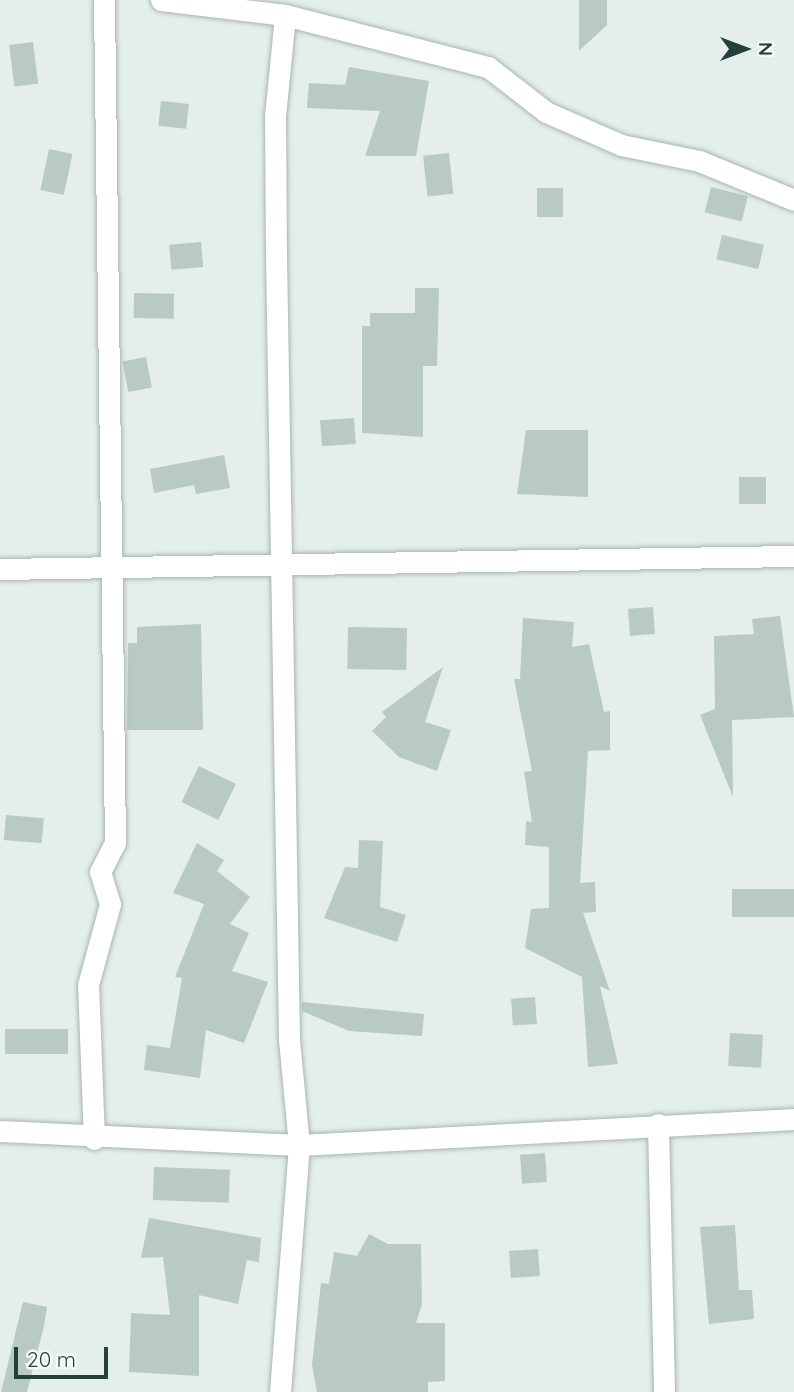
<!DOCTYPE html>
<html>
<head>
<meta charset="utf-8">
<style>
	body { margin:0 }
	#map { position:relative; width:794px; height:1392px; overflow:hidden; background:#e4eeeb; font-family:Quicksand,sans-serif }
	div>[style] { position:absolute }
	.building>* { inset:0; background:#b9c9c4; transform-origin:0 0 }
	.roads { filter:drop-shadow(0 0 2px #a6b6b3) drop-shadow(0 0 2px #a6b6b3) }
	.minor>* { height:21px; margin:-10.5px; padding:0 10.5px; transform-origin:10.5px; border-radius:10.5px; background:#fff }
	span { translate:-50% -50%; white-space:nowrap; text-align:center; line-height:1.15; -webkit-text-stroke:5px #f5faf8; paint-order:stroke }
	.north { position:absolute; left:710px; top:14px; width:70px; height:70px; -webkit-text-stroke:5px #f5faf8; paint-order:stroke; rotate:90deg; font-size:19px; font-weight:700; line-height:28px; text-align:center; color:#23403c }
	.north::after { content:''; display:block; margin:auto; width:24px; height:32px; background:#23403c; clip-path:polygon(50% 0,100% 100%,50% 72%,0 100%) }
	.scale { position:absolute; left:14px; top:1347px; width:94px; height:32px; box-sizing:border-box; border:4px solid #23403c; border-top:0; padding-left:9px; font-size:21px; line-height:24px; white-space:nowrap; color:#23403c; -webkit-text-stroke:5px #f5faf8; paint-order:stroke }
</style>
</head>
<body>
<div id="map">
	<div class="building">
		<div style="clip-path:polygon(579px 0,607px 0,607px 25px,579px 51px)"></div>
		<div style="left:33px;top:42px;width:42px;height:24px;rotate:83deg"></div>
		<div style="clip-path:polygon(349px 67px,429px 81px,416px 156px,365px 156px,380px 111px,307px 108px,309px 83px,345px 85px)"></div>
		<div style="left:161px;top:101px;width:28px;height:25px;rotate:6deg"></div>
		<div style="left:49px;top:149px;width:24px;height:42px;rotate:12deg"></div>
		<div style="left:449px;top:153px;width:41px;height:26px;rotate:84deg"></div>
		<div style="left:711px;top:187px;width:38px;height:26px;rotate:14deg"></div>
		<div style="left:537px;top:188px;width:26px;height:29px"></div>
		<div style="left:722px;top:235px;width:43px;height:25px;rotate:13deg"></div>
		<div style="left:201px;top:242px;width:25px;height:32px;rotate:85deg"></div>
		<div style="clip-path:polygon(415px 288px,439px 288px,437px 366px,423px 366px,423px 437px,362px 433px,362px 326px,370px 326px,370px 313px,415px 313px)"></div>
		<div style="left:134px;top:293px;width:40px;height:25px;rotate:1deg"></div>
		<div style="left:146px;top:357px;width:31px;height:24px;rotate:79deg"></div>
		<div style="left:354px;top:418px;width:26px;height:34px;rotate:86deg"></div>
		<div style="clip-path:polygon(526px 430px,588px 430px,588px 497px,517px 494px)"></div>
		<div style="clip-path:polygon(224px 455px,230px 488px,196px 494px,194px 485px,154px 493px,150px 469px)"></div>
		<div style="left:766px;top:477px;width:27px;height:27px;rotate:90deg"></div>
		<div style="left:653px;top:607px;width:27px;height:25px;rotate:86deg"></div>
		<div style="clip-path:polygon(780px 616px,794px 717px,732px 720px,733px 797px,700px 715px,715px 709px,714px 636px,754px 634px,752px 619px)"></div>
		<div style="clip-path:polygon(523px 618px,574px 622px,572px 647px,589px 644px,604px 712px,610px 711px,610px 750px,588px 751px,580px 883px,595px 882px,596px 912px,583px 913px,610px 991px,600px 986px,618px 1064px,588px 1067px,582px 977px,525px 948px,531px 909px,549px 908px,549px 847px,525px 845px,526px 821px,532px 822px,524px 772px,532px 771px,514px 679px,520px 679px)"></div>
		<div style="clip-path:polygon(201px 624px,203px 730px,127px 730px,128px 643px,137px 643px,137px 627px)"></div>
		<div style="left:407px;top:628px;width:42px;height:59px;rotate:91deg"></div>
		<div style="clip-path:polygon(443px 667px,425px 722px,451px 730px,437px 771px,399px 757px,372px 731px,386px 717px,382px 712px)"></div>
		<div style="left:199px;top:766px;width:41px;height:40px;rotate:26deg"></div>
		<div style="left:6px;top:815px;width:38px;height:25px;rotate:5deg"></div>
		<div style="clip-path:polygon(359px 840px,383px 841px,380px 907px,406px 915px,397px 942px,324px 918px,345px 867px,358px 868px)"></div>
		<div style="clip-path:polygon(197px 843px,224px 860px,217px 871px,250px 897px,230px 924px,249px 933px,232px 971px,268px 982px,244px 1043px,206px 1030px,200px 1078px,144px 1070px,147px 1045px,170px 1048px,182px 978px,175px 977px,204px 904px,173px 893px)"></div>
		<div style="left:794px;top:889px;width:28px;height:62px;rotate:90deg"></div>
		<div style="left:535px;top:997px;width:27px;height:24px;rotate:86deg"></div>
		<div style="clip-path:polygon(302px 1002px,424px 1014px,422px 1036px,349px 1031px,302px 1011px)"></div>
		<div style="left:5px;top:1029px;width:63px;height:25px"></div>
		<div style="left:730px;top:1033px;width:33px;height:33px;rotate:3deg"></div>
		<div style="left:545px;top:1153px;width:29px;height:25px;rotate:86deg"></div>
		<div style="left:154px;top:1167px;width:76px;height:33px;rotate:2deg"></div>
		<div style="clip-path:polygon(149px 1218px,261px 1238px,259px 1262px,247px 1260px,238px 1304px,199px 1295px,199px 1376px,129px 1372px,131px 1313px,170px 1315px,163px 1257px,141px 1258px)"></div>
		<div style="clip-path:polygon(735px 1225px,739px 1290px,752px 1290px,754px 1319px,709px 1324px,700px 1227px)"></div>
		<div style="clip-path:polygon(369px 1234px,388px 1244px,421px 1244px,422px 1304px,416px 1323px,445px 1323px,445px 1381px,428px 1382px,428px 1392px,317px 1392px,312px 1365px,321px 1283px,329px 1284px,334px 1252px,357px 1256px)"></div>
		<div style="left:538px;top:1249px;width:27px;height:29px;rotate:86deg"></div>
		<div style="clip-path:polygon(23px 1302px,47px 1307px,44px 1326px,27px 1392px,1px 1392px)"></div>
	</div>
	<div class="roads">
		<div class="minor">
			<div style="left:161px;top:0;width:125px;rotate:6.9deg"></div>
			<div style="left:285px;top:15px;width:210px;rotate:14.4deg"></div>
			<div style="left:488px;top:67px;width:73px;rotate:37.8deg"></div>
			<div style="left:546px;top:112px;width:82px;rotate:23.7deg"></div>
			<div style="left:621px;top:145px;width:80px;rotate:11.6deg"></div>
			<div style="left:699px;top:161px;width:103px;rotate:22.3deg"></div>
			<div style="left:0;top:569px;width:794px;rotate:-0.94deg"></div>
			<div style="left:658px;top:1124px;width:268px;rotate:88.7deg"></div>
			<div style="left:0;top:1131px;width:299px;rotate:2.7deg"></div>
			<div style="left:299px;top:1145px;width:496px;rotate:-3deg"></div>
			<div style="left:94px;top:1139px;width:154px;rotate:-92.2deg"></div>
			<div style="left:88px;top:985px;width:84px;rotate:-74.8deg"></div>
			<div style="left:110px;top:904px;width:34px;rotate:-107deg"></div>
			<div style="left:100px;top:872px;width:33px;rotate:-63deg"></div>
			<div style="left:115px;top:843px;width:843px;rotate:-90.75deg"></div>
			<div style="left:280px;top:1392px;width:248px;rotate:-85.6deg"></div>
			<div style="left:299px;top:1145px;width:106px;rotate:-95.4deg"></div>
			<div style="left:289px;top:1039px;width:783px;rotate:-90.95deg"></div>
			<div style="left:276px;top:256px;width:140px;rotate:-90.4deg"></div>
			<div style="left:275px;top:116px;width:101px;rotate:-84.3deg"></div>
		</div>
	</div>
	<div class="north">N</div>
	<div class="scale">20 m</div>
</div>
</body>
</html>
